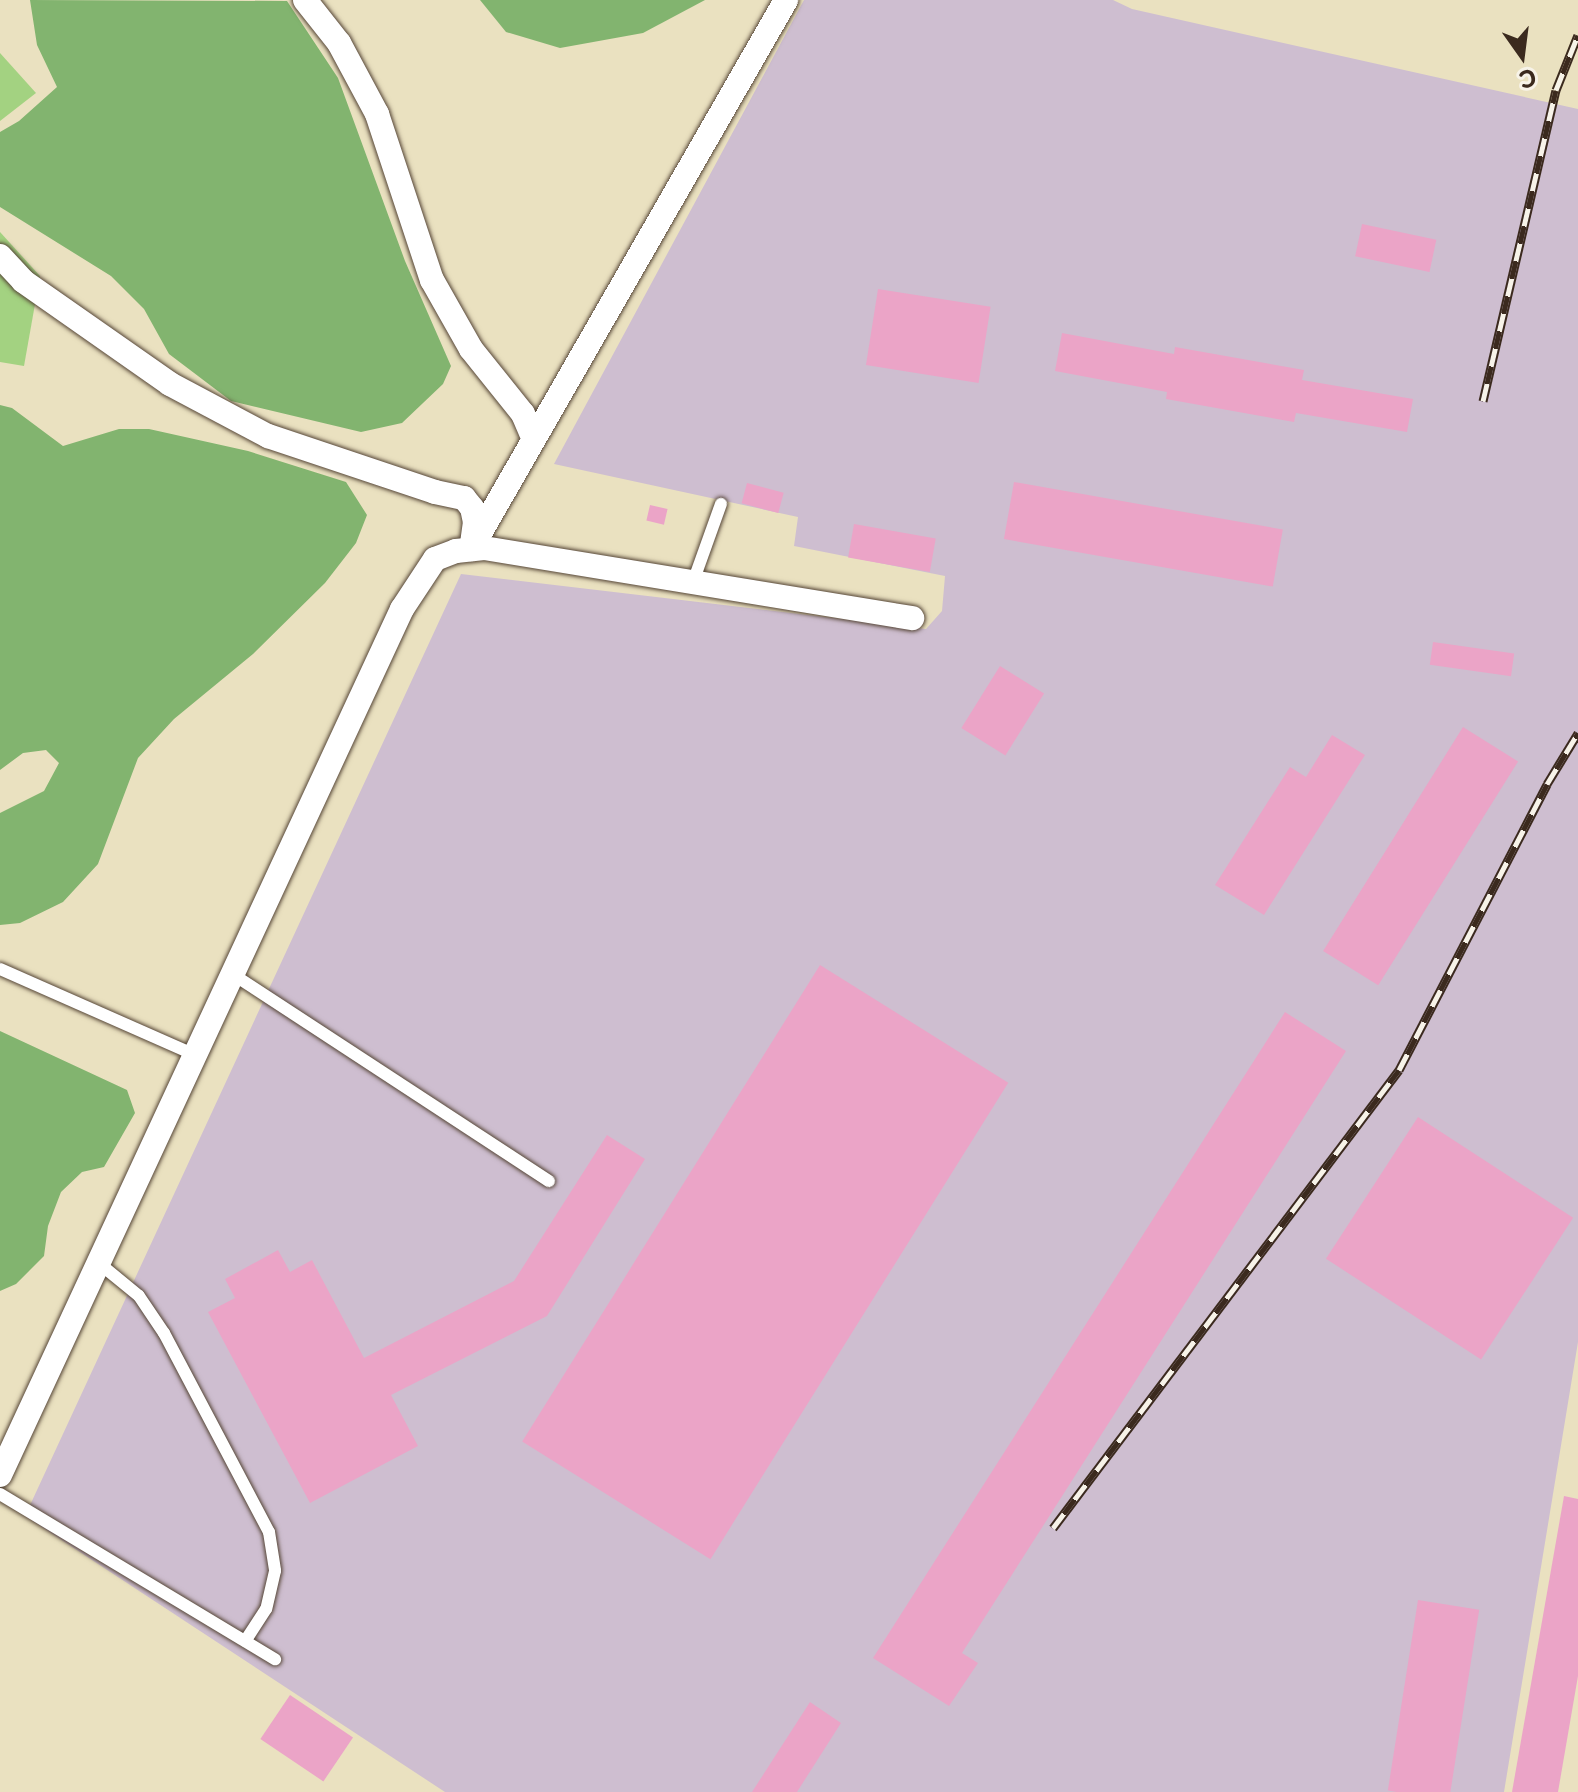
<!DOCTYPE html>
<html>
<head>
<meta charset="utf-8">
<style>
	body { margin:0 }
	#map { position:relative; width:1578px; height:1792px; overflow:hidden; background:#eae1c0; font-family:"Playpen Sans",sans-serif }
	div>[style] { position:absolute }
	.industrial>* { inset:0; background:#cebed0 }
	.green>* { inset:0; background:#a3d281 }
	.forest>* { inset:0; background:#82b46f }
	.building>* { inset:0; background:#eba4c7; transform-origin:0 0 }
	.roads { filter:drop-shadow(0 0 2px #554536) drop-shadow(0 0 2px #554536) }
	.service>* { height:12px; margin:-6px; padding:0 6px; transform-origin:6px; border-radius:6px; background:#fff }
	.minor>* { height:24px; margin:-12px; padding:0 12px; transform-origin:12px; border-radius:12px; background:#fff }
	.rail>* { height:9px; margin-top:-4.5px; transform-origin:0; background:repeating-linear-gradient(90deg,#f7f3e8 0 18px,#3b2a1e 0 36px); box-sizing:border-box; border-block:2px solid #3b2a1e }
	span { translate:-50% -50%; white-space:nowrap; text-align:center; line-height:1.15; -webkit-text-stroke:7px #f7f3e8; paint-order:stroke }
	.north { position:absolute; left:1482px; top:16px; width:80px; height:80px; -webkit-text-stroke:6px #f7f3e8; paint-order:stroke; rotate:166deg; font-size:22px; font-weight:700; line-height:32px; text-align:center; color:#3b2a1e }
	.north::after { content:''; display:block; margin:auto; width:28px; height:36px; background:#3b2a1e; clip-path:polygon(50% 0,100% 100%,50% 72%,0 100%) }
</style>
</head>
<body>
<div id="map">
	<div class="industrial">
		<div style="clip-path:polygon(804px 0,1113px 0,1132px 9px,1578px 109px,1578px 1342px,1504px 1792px,445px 1792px,25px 1516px,461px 574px,926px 629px,942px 611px,945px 576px,794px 546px,798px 517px,554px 464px)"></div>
	</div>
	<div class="green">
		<div style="clip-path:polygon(0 53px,36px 93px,0 121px)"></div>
		<div style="clip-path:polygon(0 232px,40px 276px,24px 366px,0 362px)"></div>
	</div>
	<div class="forest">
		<div style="clip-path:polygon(30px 0,287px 1px,338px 78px,405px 261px,451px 366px,443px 384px,402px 423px,361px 432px,231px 401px,169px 354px,144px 309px,111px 276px,0 207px,0 132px,19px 121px,57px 87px,37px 45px)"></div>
		<div style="clip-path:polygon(480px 0,705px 0,643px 33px,560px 48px,506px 32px)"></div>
		<div style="clip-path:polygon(0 405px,12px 408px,63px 446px,119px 429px,149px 429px,248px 451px,346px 482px,367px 515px,356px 543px,325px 583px,253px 654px,174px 719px,138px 758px,98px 864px,63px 902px,20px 923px,0 925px,0 813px,44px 791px,59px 763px,46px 750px,23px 753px,0 770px)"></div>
		<div style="clip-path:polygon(0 1031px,127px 1090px,135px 1113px,104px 1167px,82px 1172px,61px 1192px,48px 1226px,44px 1256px,16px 1284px,0 1291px)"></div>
	</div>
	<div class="building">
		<div style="left:1362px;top:224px;width:76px;height:33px;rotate:12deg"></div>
		<div style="left:878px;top:289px;width:114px;height:77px;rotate:9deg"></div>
		<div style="clip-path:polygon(1062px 333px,1174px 354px,1175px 347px,1304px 370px,1302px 380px,1413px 399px,1407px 432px,1296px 413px,1294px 422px,1166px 399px,1167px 392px,1055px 371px)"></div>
		<div style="left:1014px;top:482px;width:273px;height:58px;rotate:10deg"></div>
		<div style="left:747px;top:483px;width:38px;height:21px;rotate:15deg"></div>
		<div style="left:650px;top:505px;width:18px;height:16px;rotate:13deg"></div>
		<div style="left:854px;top:524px;width:83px;height:34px;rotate:10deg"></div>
		<div style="left:1433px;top:642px;width:82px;height:23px;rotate:8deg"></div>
		<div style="left:1000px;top:666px;width:52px;height:73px;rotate:32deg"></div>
		<div style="left:1463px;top:727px;width:65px;height:264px;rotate:32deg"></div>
		<div style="clip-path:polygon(1332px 735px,1365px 755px,1264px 915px,1215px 885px,1290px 767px,1306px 777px)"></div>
		<div style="left:820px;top:965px;width:222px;height:562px;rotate:32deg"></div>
		<div style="clip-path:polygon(1285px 1012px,1346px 1051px,962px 1653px,978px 1663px,949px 1706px,873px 1658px)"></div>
		<div style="left:1418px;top:1117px;width:185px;height:169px;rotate:33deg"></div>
		<div style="clip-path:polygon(607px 1135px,645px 1159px,547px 1316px,391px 1395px,418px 1446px,310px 1503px,208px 1312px,235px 1298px,225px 1279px,278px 1250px,290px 1272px,312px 1260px,364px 1358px,514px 1281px)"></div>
		<div style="clip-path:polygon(1564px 1496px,1578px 1499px,1578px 1676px,1558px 1792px,1512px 1792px)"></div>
		<div style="left:1418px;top:1600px;width:62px;height:193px;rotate:9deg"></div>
		<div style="left:290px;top:1695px;width:76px;height:53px;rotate:34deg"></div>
		<div style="clip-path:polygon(810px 1702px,841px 1723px,797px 1792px,752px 1792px)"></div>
	</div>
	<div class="roads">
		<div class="service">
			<div style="left:693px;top:582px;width:83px;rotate:-70.3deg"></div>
			<div style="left:0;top:969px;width:211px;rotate:23.8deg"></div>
			<div style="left:231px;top:973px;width:380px;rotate:33.2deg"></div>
			<div style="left:100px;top:1264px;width:50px;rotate:39.4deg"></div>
			<div style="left:139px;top:1296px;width:45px;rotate:56deg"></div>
			<div style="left:164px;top:1333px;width:225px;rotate:62.2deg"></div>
			<div style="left:269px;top:1532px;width:39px;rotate:81deg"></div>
			<div style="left:275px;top:1571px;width:39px;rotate:103deg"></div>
			<div style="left:266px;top:1609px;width:38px;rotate:123deg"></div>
			<div style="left:0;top:1494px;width:321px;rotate:31deg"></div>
		</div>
		<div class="minor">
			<div style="left:305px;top:0;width:55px;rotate:51.7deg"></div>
			<div style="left:339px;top:43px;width:81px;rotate:61.8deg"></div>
			<div style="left:377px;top:114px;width:175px;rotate:71.7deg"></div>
			<div style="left:432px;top:280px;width:79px;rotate:60.5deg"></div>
			<div style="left:471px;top:349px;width:83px;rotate:51.3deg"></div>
			<div style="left:523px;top:414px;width:26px;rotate:67deg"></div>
			<div style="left:0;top:256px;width:34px;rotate:47deg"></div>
			<div style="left:23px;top:281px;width:179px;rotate:35deg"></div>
			<div style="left:170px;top:384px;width:111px;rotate:28deg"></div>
			<div style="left:268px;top:436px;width:176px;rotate:18.5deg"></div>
			<div style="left:435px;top:492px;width:30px;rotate:12deg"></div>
			<div style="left:464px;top:498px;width:13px;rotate:51deg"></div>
			<div style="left:472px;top:508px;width:14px;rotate:78deg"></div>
			<div style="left:475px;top:522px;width:21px;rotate:98deg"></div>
			<div style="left:471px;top:549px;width:633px;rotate:-60.15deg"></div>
			<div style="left:0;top:1475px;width:955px;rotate:-65.1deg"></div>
			<div style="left:402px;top:609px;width:60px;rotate:-56.6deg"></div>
			<div style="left:435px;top:559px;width:22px;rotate:-21deg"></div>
			<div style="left:456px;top:551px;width:28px;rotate:-6deg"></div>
			<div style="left:484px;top:548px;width:434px;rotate:9.3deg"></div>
		</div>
	</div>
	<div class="rail">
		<div style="left:1483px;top:401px;width:319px;rotate:-76.8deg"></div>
		<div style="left:1556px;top:90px;width:59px;rotate:-68.2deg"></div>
		<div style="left:1053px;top:1528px;width:574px;rotate:-52.93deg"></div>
		<div style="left:1399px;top:1070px;width:322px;rotate:-62.6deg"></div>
		<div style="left:1547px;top:784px;width:60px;rotate:-58.7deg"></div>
	</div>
	<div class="north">С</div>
</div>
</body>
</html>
